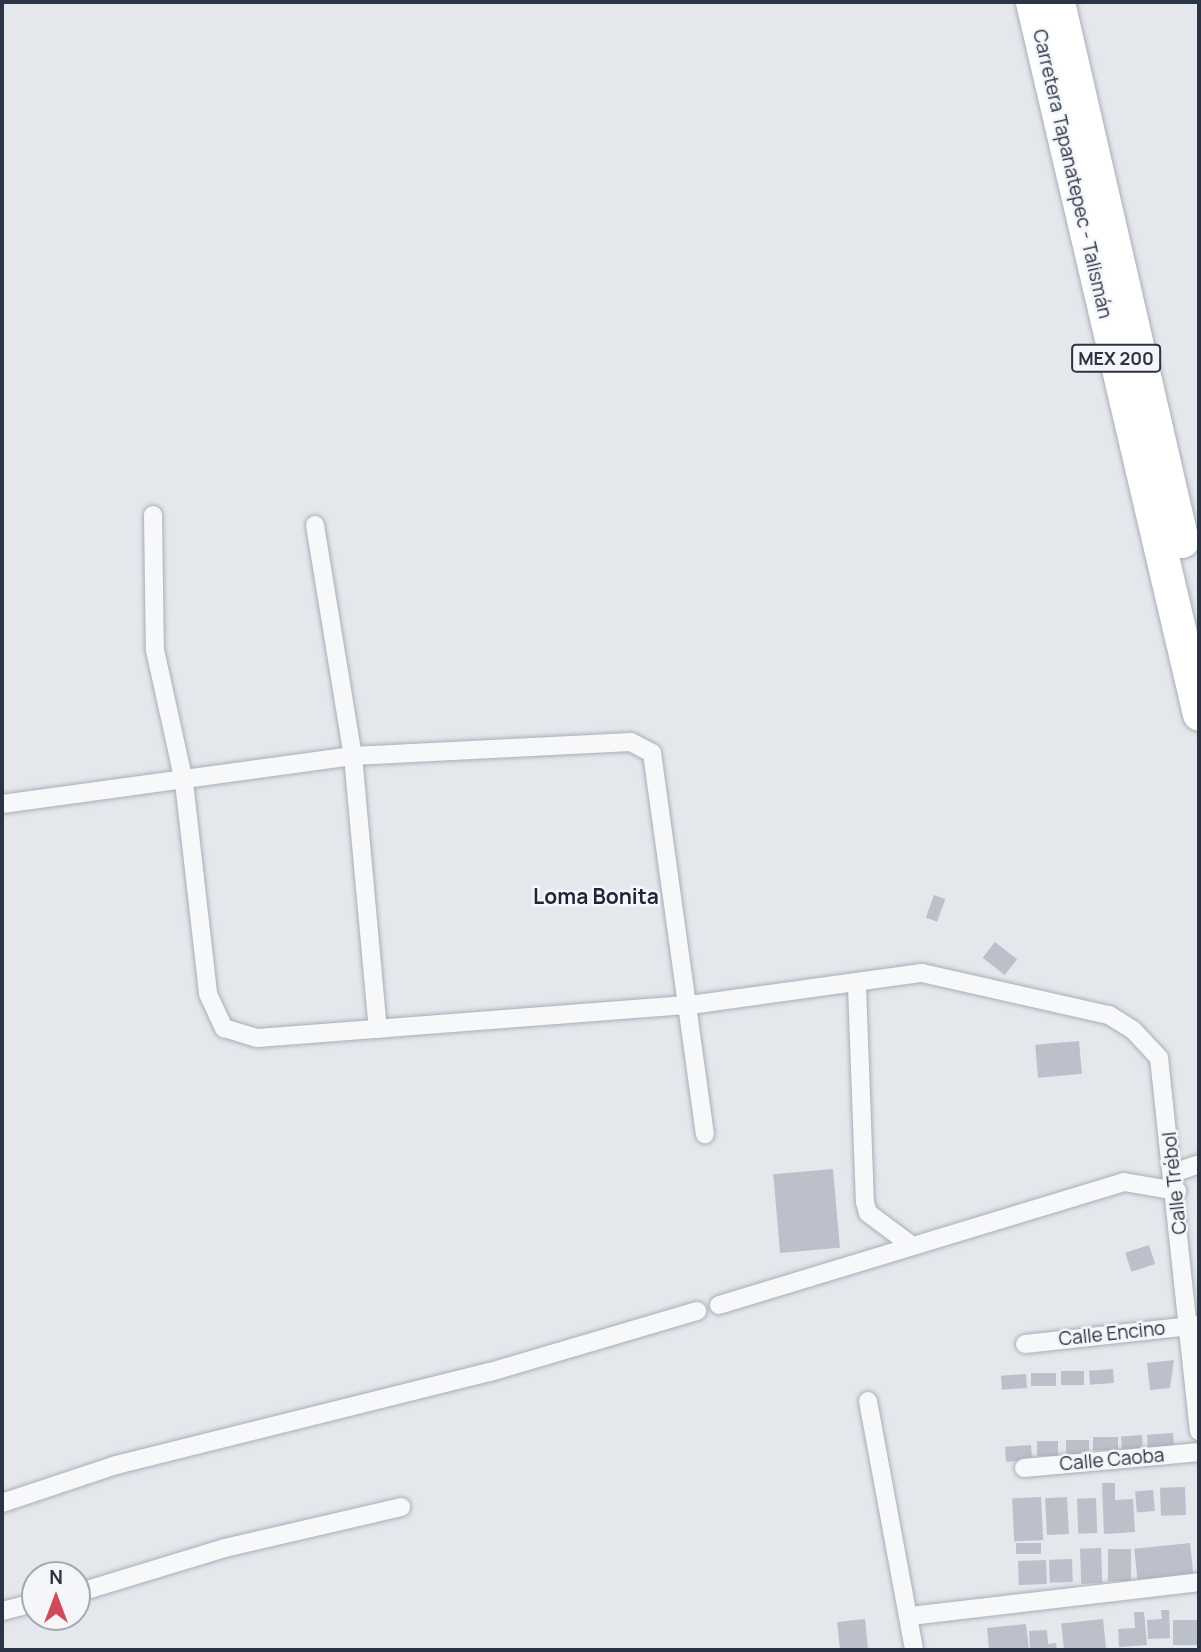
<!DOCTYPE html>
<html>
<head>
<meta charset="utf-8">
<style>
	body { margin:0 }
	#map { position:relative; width:1201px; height:1652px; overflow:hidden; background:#e4e7ec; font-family:Manrope,sans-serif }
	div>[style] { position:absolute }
	.building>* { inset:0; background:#bbc0ca; transform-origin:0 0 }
	.roads { filter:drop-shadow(0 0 2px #a9aeb7) drop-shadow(0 0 2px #a9aeb7) }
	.street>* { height:18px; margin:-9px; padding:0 9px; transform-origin:9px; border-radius:9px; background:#f7f8fa }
	.highway>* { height:33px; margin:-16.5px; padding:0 16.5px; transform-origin:16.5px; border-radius:16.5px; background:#fff }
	span { translate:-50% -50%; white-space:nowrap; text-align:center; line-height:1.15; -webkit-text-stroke:5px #f4f6f9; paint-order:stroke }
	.shield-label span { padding:2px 5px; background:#f4f6f9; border:2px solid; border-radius:5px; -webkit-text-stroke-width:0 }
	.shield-label { font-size:18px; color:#2b3445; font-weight:700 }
	.street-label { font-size:19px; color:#2b3445 }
	.neighbourhood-label { font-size:21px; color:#1d2536; font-weight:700 }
	.frame { position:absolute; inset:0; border:4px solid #2b3445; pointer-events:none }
	.north { position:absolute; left:21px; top:1561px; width:70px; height:70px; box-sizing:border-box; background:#f4f6f9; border:2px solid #a4a8b1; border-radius:50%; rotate:0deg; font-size:19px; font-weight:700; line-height:28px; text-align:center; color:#2b3445 }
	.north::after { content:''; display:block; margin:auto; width:24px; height:32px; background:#d1495b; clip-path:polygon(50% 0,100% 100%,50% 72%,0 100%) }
</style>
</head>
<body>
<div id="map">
	<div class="building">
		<div style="left:934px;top:895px;width:12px;height:24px;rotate:20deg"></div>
		<div style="left:995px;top:942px;width:28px;height:20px;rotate:38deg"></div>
		<div style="left:1079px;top:1041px;width:33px;height:44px;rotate:85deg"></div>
		<div style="left:833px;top:1169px;width:79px;height:60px;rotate:85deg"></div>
		<div style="left:1149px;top:1245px;width:20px;height:25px;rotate:72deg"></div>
		<div style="clip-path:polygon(1174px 1360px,1170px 1388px,1150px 1390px,1147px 1363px)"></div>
		<div style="left:1113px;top:1369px;width:14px;height:24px;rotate:86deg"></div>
		<div style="left:1061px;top:1371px;width:23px;height:14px"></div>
		<div style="left:1056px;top:1373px;width:13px;height:25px;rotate:90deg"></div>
		<div style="left:1026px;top:1374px;width:14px;height:25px;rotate:86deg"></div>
		<div style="left:1173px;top:1433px;width:15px;height:26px;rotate:86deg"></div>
		<div style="left:1142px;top:1435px;width:13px;height:21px;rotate:86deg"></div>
		<div style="left:1118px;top:1437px;width:13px;height:25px;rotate:90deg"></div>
		<div style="left:1089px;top:1440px;width:14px;height:23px;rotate:90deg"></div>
		<div style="left:1058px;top:1441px;width:15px;height:21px;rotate:90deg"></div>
		<div style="left:1031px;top:1445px;width:15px;height:26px;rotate:86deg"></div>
		<div style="clip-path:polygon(1102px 1483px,1115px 1483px,1115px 1500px,1133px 1499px,1135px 1532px,1104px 1534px)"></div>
		<div style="left:1185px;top:1487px;width:28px;height:25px;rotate:88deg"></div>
		<div style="left:1153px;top:1490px;width:21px;height:18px;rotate:85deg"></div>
		<div style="left:1041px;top:1497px;width:43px;height:29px;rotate:87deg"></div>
		<div style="left:1067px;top:1497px;width:37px;height:22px;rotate:87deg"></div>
		<div style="left:1096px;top:1498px;width:35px;height:19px;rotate:88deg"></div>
		<div style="left:1041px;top:1543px;width:11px;height:25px;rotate:90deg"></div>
		<div style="left:1190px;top:1543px;width:31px;height:56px;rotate:84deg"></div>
		<div style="left:1101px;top:1548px;width:35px;height:21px;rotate:88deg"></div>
		<div style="left:1108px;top:1549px;width:23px;height:32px"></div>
		<div style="left:1072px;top:1559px;width:23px;height:23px;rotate:88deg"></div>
		<div style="left:1046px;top:1560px;width:24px;height:28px;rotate:88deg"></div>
		<div style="clip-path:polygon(1161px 1610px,1169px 1610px,1170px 1638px,1148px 1639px,1147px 1620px,1162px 1619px)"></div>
		<div style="clip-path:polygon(1134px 1612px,1144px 1612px,1147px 1645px,1119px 1647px,1118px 1629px,1135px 1628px)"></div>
		<div style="left:865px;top:1619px;width:31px;height:28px;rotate:84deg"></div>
		<div style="left:1103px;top:1619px;width:31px;height:42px;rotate:84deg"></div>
		<div style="left:1199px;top:1620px;width:25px;height:26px;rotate:90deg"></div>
		<div style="clip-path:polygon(1026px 1624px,1029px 1650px,989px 1650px,987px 1628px)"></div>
		<div style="clip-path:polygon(1047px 1630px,1048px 1644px,1056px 1643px,1057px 1650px,1030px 1650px,1029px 1631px)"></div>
	</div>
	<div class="roads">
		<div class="street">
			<div style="left:153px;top:515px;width:135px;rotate:89.2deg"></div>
			<div style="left:155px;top:650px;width:135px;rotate:77.6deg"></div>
			<div style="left:184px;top:782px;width:213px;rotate:83.5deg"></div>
			<div style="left:208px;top:994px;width:38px;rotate:65deg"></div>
			<div style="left:224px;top:1028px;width:34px;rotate:17deg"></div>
			<div style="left:257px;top:1038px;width:434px;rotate:-4.4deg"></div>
			<div style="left:690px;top:1005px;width:234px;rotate:-7.9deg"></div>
			<div style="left:922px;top:973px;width:192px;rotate:12.7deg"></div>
			<div style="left:1109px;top:1015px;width:28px;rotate:32deg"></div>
			<div style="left:1133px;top:1030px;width:38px;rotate:47deg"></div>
			<div style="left:1159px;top:1058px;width:375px;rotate:83.9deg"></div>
			<div style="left:315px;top:525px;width:234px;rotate:80.7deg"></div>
			<div style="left:353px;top:756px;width:274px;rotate:84.8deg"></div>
			<div style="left:2px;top:804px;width:354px;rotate:-7.8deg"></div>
			<div style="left:353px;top:756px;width:278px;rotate:-2.9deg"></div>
			<div style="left:631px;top:742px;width:24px;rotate:28deg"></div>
			<div style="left:652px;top:753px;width:385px;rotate:82.1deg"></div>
			<div style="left:857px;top:986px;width:216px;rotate:87.9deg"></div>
			<div style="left:865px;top:1202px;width:11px;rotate:75deg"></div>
			<div style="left:868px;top:1213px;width:54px;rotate:36.7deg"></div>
			<div style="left:1176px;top:1172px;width:24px;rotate:-19deg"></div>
			<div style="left:719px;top:1305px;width:423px;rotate:-16.9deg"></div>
			<div style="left:1124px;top:1182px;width:54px;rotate:9.6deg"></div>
			<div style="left:1025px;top:1344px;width:175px;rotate:-6.2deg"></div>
			<div style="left:868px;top:1401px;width:253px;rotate:79.5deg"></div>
			<div style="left:1024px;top:1468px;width:176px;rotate:-5.2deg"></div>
			<div style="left:2px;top:1503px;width:120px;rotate:-18.4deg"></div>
			<div style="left:116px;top:1465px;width:385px;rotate:-14deg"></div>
			<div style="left:490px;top:1372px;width:216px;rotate:-16.4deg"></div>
			<div style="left:77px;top:1593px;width:155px;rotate:-16.9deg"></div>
			<div style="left:225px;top:1548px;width:181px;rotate:-13.1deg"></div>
			<div style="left:2px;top:1611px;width:34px;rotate:-14deg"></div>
			<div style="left:911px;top:1616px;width:290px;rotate:-6.7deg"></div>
		</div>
		<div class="highway">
			<div style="left:1032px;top:2px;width:731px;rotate:76.8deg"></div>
			<div style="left:1058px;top:2px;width:553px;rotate:77.04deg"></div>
		</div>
	</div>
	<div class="shield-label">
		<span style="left:1116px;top:358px">MEX 200</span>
	</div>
	<div class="street-label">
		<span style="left:1072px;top:174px;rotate:77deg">Carretera Tapanatepec - Talismán</span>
		<span style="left:1175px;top:1183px;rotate:-96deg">Calle Trébol</span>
		<span style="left:1112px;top:1334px;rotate:-6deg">Calle Encino</span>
		<span style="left:1112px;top:1460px;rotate:-5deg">Calle Caoba</span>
	</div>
	<div class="neighbourhood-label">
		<span style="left:596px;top:896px">Loma Bonita</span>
	</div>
	<div class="frame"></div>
	<div class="north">N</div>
</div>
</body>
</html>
